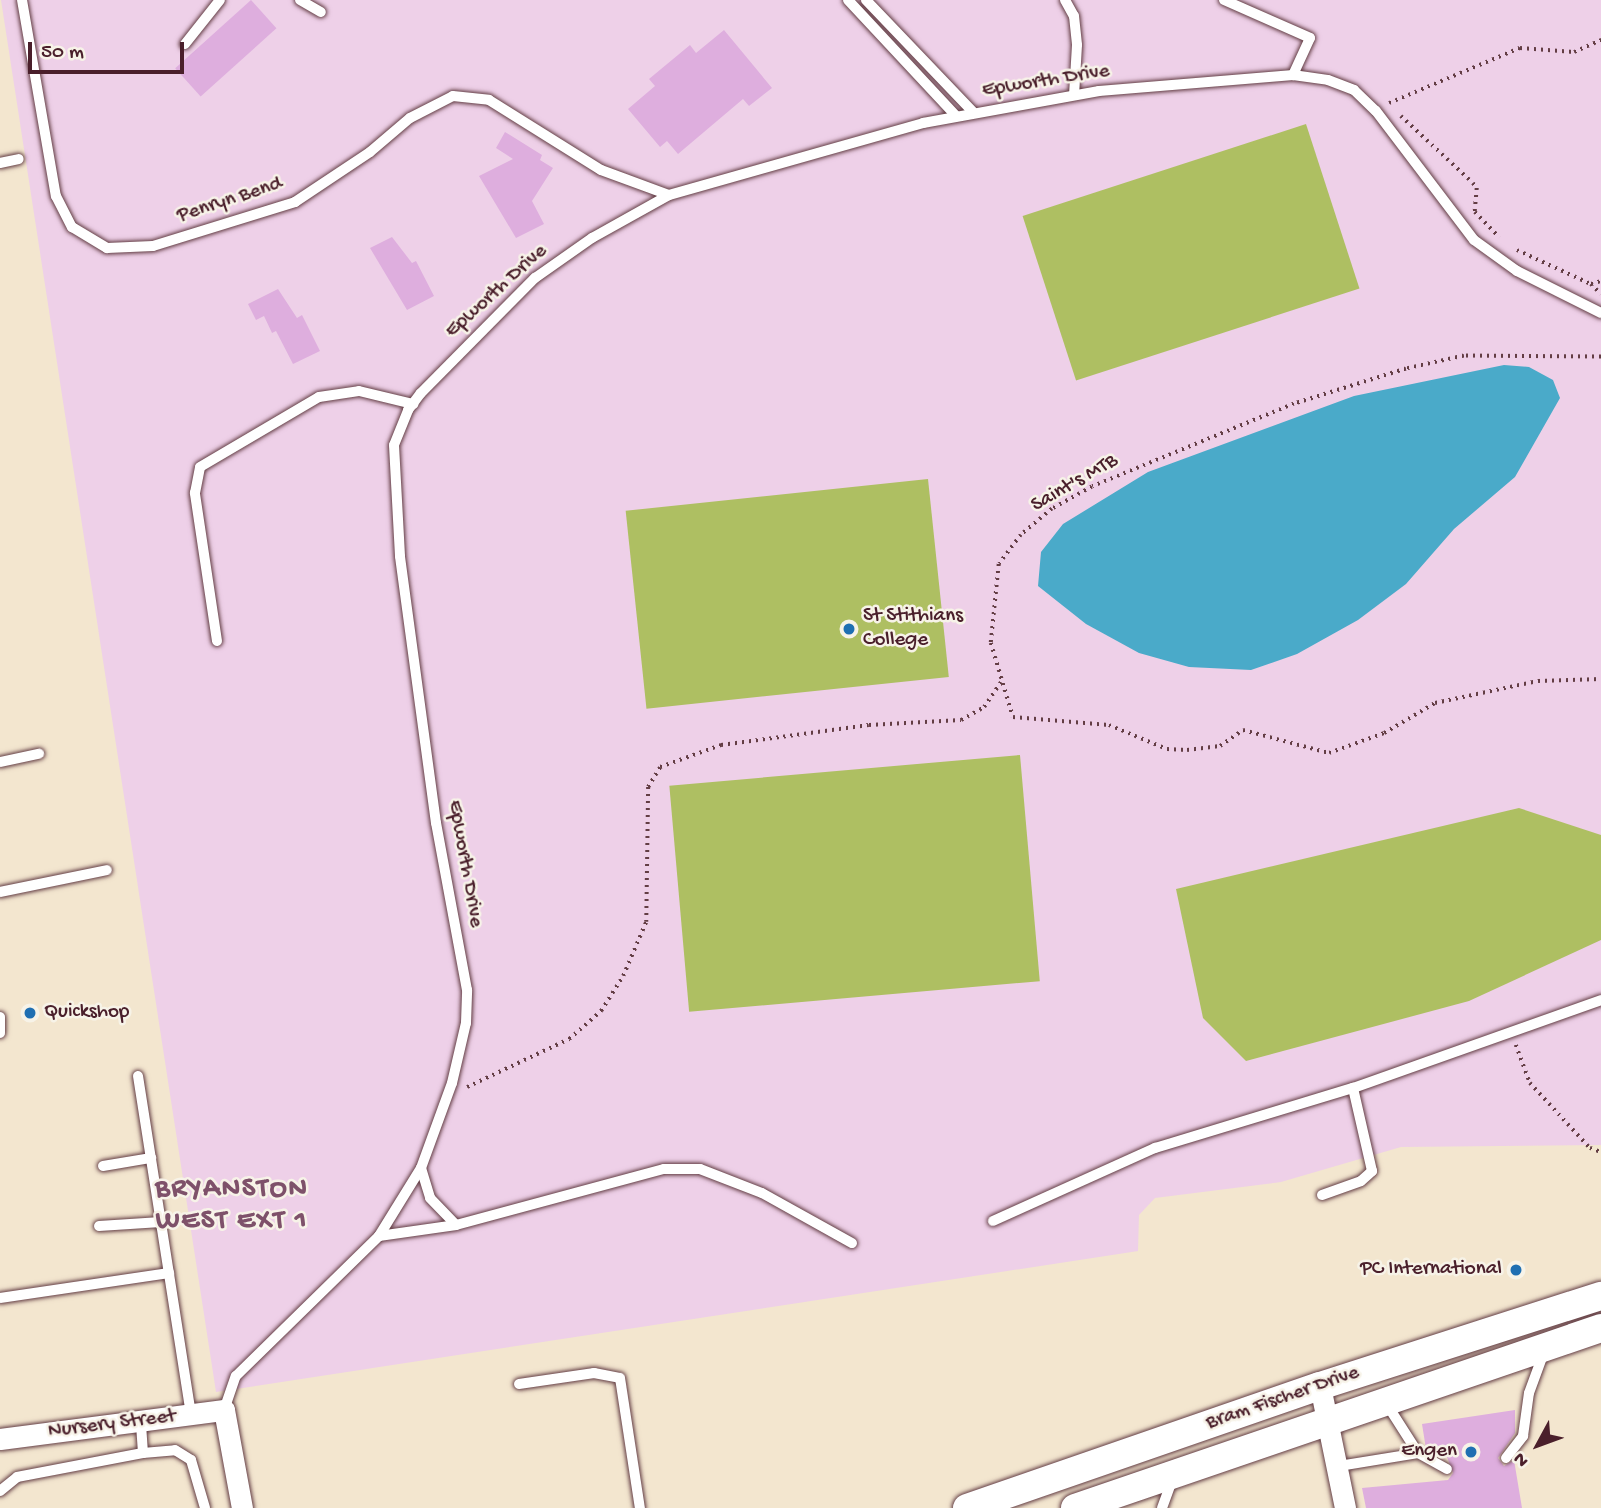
<!DOCTYPE html>
<html>
<head>
<meta charset="utf-8">
<style>
	body { margin:0 }
	#map { position:relative; width:1601px; height:1508px; overflow:hidden; background:#f3e6cf; font-family:"Gochi Hand",sans-serif }
	div>[style] { position:absolute }
	.built>* { inset:0; background:#eed0e8 }
	.green>* { inset:0; background:#aebf62; transform-origin:0 0 }
	.water>* { inset:0; background:#4aaac9 }
	.building>* { inset:0; background:#deaede; transform-origin:0 0 }
	.path>* { height:3.5px; margin-top:-1.75px; transform-origin:0; background:repeating-linear-gradient(90deg,#633d44 0 2px,transparent 0 7px) }
	.roads { filter:drop-shadow(0 0 2px #633d44) drop-shadow(0 0 2px #633d44) }
	.lane>* { height:10px; margin:-5px; padding:0 5px; transform-origin:5px; border-radius:5px; background:#fff }
	.street>* { height:21px; margin:-10.5px; padding:0 10.5px; transform-origin:10.5px; border-radius:10.5px; background:#fff }
	.secondary>* { height:28px; margin:-14px; padding:0 14px; transform-origin:14px; border-radius:14px; background:#fff }
	.dots>* { width:19px; height:19px; translate:-50% -50%; box-sizing:border-box; border:4px solid #f7f3e8; border-radius:50% }
	span { translate:-50% -50%; white-space:nowrap; text-align:center; line-height:1.15; -webkit-text-stroke:5px #f7f3e8; paint-order:stroke }
	.street-label { font-size:21px; color:#4a1f2b }
	.poi-label { font-size:21px; color:#4a1f2b }
	.left { translate:0 -50%; text-align:left }
	.right { translate:-100% -50%; text-align:right }
	.district-label { font-size:28px; color:#7e516a; font-weight:700; letter-spacing:2px }
	.north { position:absolute; left:1503px; top:1410px; width:70px; height:70px; -webkit-text-stroke:5px #f7f3e8; paint-order:stroke; rotate:229deg; font-size:19px; font-weight:700; line-height:28px; text-align:center; color:#4a1f2b }
	.north::after { content:''; display:block; margin:auto; width:24px; height:32px; background:#4a1f2b; clip-path:polygon(50% 0,100% 100%,50% 72%,0 100%) }
	.scale { position:absolute; left:28px; top:42px; width:156px; height:32px; box-sizing:border-box; border:4px solid #4a1f2b; border-top:0; padding-left:9px; font-size:21px; line-height:24px; white-space:nowrap; color:#4a1f2b; -webkit-text-stroke:5px #f7f3e8; paint-order:stroke }
</style>
</head>
<body>
<div id="map">
	<div class="built">
		<div style="clip-path:polygon(1px 0,1601px 0,1601px 1145px,1401px 1147px,1281px 1182px,1155px 1198px,1139px 1215px,1138px 1251px,216px 1392px)"></div>
	</div>
	<div class="green">
		<div style="left:1306px;top:124px;width:173px;height:298px;rotate:72deg"></div>
		<div style="left:928px;top:479px;width:199px;height:304px;rotate:84deg"></div>
		<div style="left:1020px;top:755px;width:227px;height:352px;rotate:85deg"></div>
		<div style="clip-path:polygon(1519px 808px,1601px 835px,1601px 940px,1469px 1001px,1246px 1061px,1203px 1018px,1176px 889px)"></div>
	</div>
	<div class="water">
		<div style="clip-path:polygon(1504px 365px,1529px 367px,1553px 380px,1560px 398px,1515px 477px,1454px 529px,1406px 584px,1358px 620px,1297px 654px,1251px 670px,1189px 667px,1139px 653px,1086px 624px,1038px 586px,1041px 552px,1063px 524px,1148px 472px,1354px 396px)"></div>
	</div>
	<div class="building">
		<div style="left:251px;top:0;width:38px;height:102px;rotate:48deg"></div>
		<div style="clip-path:polygon(724px 30px,772px 88px,749px 106px,743px 99px,678px 154px,667px 141px,660px 147px,628px 109px,655px 86px,649px 79px,690px 45px,696px 53px)"></div>
		<div style="clip-path:polygon(505px 132px,542px 155px,540px 160px,553px 168px,532px 201px,544px 224px,516px 238px,479px 176px,513px 159px,496px 148px)"></div>
		<div style="clip-path:polygon(392px 237px,412px 263px,416px 261px,434px 296px,407px 310px,370px 248px)"></div>
		<div style="clip-path:polygon(278px 289px,297px 318px,302px 315px,320px 351px,293px 364px,276px 331px,272px 333px,264px 316px,256px 320px,248px 304px)"></div>
		<div style="clip-path:polygon(1515px 1410px,1515px 1433px,1498px 1458px,1504px 1466px,1514px 1460px,1522px 1508px,1366px 1508px,1362px 1488px,1448px 1480px,1453px 1473px,1444px 1449px,1426px 1449px,1422px 1424px)"></div>
	</div>
	<div class="path">
		<div style="left:1389px;top:103px;width:142px;rotate:-22.8deg"></div>
		<div style="left:1520px;top:48px;width:54px;rotate:4.2deg"></div>
		<div style="left:1574px;top:52px;width:30px;rotate:-24deg"></div>
		<div style="left:1401px;top:116px;width:98px;rotate:42.9deg"></div>
		<div style="left:1473px;top:183px;width:6px;rotate:51deg"></div>
		<div style="left:1477px;top:188px;width:24px;rotate:95deg"></div>
		<div style="left:1475px;top:212px;width:35px;rotate:46deg"></div>
		<div style="left:1517px;top:250px;width:81px;rotate:24.7deg"></div>
		<div style="left:1591px;top:284px;width:10px;rotate:-17deg"></div>
		<div style="left:1591px;top:284px;width:14px;rotate:45deg"></div>
		<div style="left:1601px;top:357px;width:137px;rotate:-179.6deg"></div>
		<div style="left:1464px;top:356px;width:59px;rotate:167.4deg"></div>
		<div style="left:1406px;top:369px;width:117px;rotate:162.6deg"></div>
		<div style="left:1294px;top:404px;width:218px;rotate:157.7deg"></div>
		<div style="left:1092px;top:487px;width:46px;rotate:151.2deg"></div>
		<div style="left:1052px;top:509px;width:40px;rotate:140deg"></div>
		<div style="left:1021px;top:535px;width:36px;rotate:127deg"></div>
		<div style="left:999px;top:564px;width:79px;rotate:95.8deg"></div>
		<div style="left:991px;top:643px;width:77px;rotate:73.4deg"></div>
		<div style="left:1013px;top:717px;width:96px;rotate:4.8deg"></div>
		<div style="left:1109px;top:725px;width:63px;rotate:22.5deg"></div>
		<div style="left:1167px;top:749px;width:20px;rotate:3deg"></div>
		<div style="left:1187px;top:750px;width:33px;rotate:-7deg"></div>
		<div style="left:1220px;top:746px;width:28px;rotate:-35deg"></div>
		<div style="left:1243px;top:730px;width:89px;rotate:15deg"></div>
		<div style="left:1329px;top:753px;width:59px;rotate:-20deg"></div>
		<div style="left:1384px;top:733px;width:59px;rotate:-30.5deg"></div>
		<div style="left:1435px;top:703px;width:105px;rotate:-12.1deg"></div>
		<div style="left:1538px;top:681px;width:63px;rotate:-1.8deg"></div>
		<div style="left:1516px;top:1045px;width:40px;rotate:69.8deg"></div>
		<div style="left:1530px;top:1083px;width:88px;rotate:47.3deg"></div>
		<div style="left:1590px;top:1148px;width:12px;rotate:20deg"></div>
		<div style="left:467px;top:1087px;width:113px;rotate:-25.2deg"></div>
		<div style="left:569px;top:1039px;width:43px;rotate:-41.2deg"></div>
		<div style="left:601px;top:1011px;width:41px;rotate:-57.8deg"></div>
		<div style="left:623px;top:976px;width:59px;rotate:-66.9deg"></div>
		<div style="left:646px;top:922px;width:135px;rotate:-89.2deg"></div>
		<div style="left:648px;top:787px;width:23px;rotate:-59deg"></div>
		<div style="left:660px;top:767px;width:65px;rotate:-19.8deg"></div>
		<div style="left:721px;top:745px;width:149px;rotate:-7.7deg"></div>
		<div style="left:869px;top:725px;width:92px;rotate:-3.1deg"></div>
		<div style="left:961px;top:720px;width:26px;rotate:-29deg"></div>
		<div style="left:984px;top:707px;width:30px;rotate:-56deg"></div>
	</div>
	<div class="roads">
		<div class="lane">
			<div style="left:22px;top:0;width:199px;rotate:80.2deg"></div>
			<div style="left:56px;top:196px;width:35px;rotate:63deg"></div>
			<div style="left:72px;top:227px;width:41px;rotate:31deg"></div>
			<div style="left:107px;top:248px;width:46px;rotate:-2.5deg"></div>
			<div style="left:153px;top:246px;width:149px;rotate:-17.2deg"></div>
			<div style="left:295px;top:202px;width:90px;rotate:-33.7deg"></div>
			<div style="left:370px;top:152px;width:52px;rotate:-40.4deg"></div>
			<div style="left:410px;top:118px;width:48px;rotate:-27.1deg"></div>
			<div style="left:453px;top:96px;width:36px;rotate:6deg"></div>
			<div style="left:489px;top:100px;width:132px;rotate:32deg"></div>
			<div style="left:601px;top:170px;width:72px;rotate:20.2deg"></div>
			<div style="left:300px;top:0;width:24px;rotate:30deg"></div>
			<div style="left:848px;top:0;width:158px;rotate:47deg"></div>
			<div style="left:866px;top:0;width:156px;rotate:46.3deg"></div>
			<div style="left:1065px;top:0;width:18px;rotate:61deg"></div>
			<div style="left:1074px;top:16px;width:29px;rotate:84deg"></div>
			<div style="left:1077px;top:45px;width:50px;rotate:93.4deg"></div>
			<div style="left:1224px;top:0;width:94px;rotate:23.8deg"></div>
			<div style="left:1310px;top:38px;width:41px;rotate:114.7deg"></div>
			<div style="left:185px;top:44px;width:56px;rotate:-51.5deg"></div>
			<div style="left:0;top:163px;width:19px;rotate:-12deg"></div>
			<div style="left:217px;top:641px;width:150px;rotate:-98.5deg"></div>
			<div style="left:195px;top:493px;width:26px;rotate:-79deg"></div>
			<div style="left:200px;top:467px;width:138px;rotate:-30.5deg"></div>
			<div style="left:319px;top:397px;width:40px;rotate:-8.5deg"></div>
			<div style="left:359px;top:391px;width:56px;rotate:13.5deg"></div>
			<div style="left:0;top:762px;width:40px;rotate:-12deg"></div>
			<div style="left:0;top:892px;width:109px;rotate:-11.6deg"></div>
			<div style="left:0;top:1017px;width:16px;rotate:90deg"></div>
			<div style="left:138px;top:1076px;width:343px;rotate:81.1deg"></div>
			<div style="left:103px;top:1166px;width:49px;rotate:-9.5deg"></div>
			<div style="left:421px;top:1168px;width:31px;rotate:73deg"></div>
			<div style="left:430px;top:1198px;width:37px;rotate:46deg"></div>
			<div style="left:1322px;top:1195px;width:41px;rotate:-19.7deg"></div>
			<div style="left:1361px;top:1181px;width:15px;rotate:-42deg"></div>
			<div style="left:1372px;top:1171px;width:85px;rotate:-102.9deg"></div>
			<div style="left:993px;top:1221px;width:178px;rotate:-24.3deg"></div>
			<div style="left:1155px;top:1148px;width:207px;rotate:-16.9deg"></div>
			<div style="left:1353px;top:1088px;width:263px;rotate:-19.5deg"></div>
			<div style="left:99px;top:1226px;width:62px;rotate:-3.7deg"></div>
			<div style="left:379px;top:1236px;width:78px;rotate:-8.1deg"></div>
			<div style="left:456px;top:1225px;width:215px;rotate:-15.1deg"></div>
			<div style="left:664px;top:1169px;width:36px"></div>
			<div style="left:700px;top:1169px;width:66px;rotate:21.2deg"></div>
			<div style="left:762px;top:1193px;width:103px;rotate:29.1deg"></div>
			<div style="left:0;top:1298px;width:171px;rotate:-8.4deg"></div>
			<div style="left:519px;top:1384px;width:76px;rotate:-8.3deg"></div>
			<div style="left:594px;top:1373px;width:26px;rotate:11deg"></div>
			<div style="left:620px;top:1378px;width:132px;rotate:81.3deg"></div>
			<div style="left:1386px;top:1403px;width:59px;rotate:57.4deg"></div>
			<div style="left:224px;top:1410px;width:36px;rotate:-71deg"></div>
			<div style="left:236px;top:1376px;width:200px;rotate:-44.4deg"></div>
			<div style="left:379px;top:1236px;width:80px;rotate:-58.3deg"></div>
			<div style="left:421px;top:1168px;width:90px;rotate:-70deg"></div>
			<div style="left:452px;top:1083px;width:62px;rotate:-76.9deg"></div>
			<div style="left:466px;top:1023px;width:33px;rotate:-88deg"></div>
			<div style="left:467px;top:990px;width:170px;rotate:-100.5deg"></div>
			<div style="left:436px;top:823px;width:269px;rotate:-97.7deg"></div>
			<div style="left:400px;top:556px;width:111px;rotate:-93.1deg"></div>
			<div style="left:394px;top:445px;width:38px;rotate:-68deg"></div>
			<div style="left:408px;top:410px;width:21px;rotate:-53deg"></div>
			<div style="left:421px;top:393px;width:162px;rotate:-45.3deg"></div>
			<div style="left:535px;top:278px;width:70px;rotate:-35.1deg"></div>
			<div style="left:592px;top:238px;width:88px;rotate:-29.2deg"></div>
			<div style="left:669px;top:195px;width:264px;rotate:-15.8deg"></div>
			<div style="left:923px;top:123px;width:179px;rotate:-10.3deg"></div>
			<div style="left:1099px;top:91px;width:195px;rotate:-4.7deg"></div>
			<div style="left:1293px;top:75px;width:35px;rotate:8deg"></div>
			<div style="left:1328px;top:80px;width:28px;rotate:21deg"></div>
			<div style="left:1354px;top:90px;width:30px;rotate:44deg"></div>
			<div style="left:1376px;top:111px;width:162px;rotate:52.8deg"></div>
			<div style="left:1474px;top:240px;width:53px;rotate:35.8deg"></div>
			<div style="left:1517px;top:271px;width:94px;rotate:26.6deg"></div>
			<div style="left:143px;top:1453px;width:32px;rotate:-5deg"></div>
			<div style="left:175px;top:1450px;width:19px;rotate:32deg"></div>
			<div style="left:191px;top:1460px;width:50px;rotate:73.7deg"></div>
			<div style="left:1506px;top:1458px;width:28px;rotate:-52deg"></div>
			<div style="left:1523px;top:1436px;width:43px;rotate:-82.1deg"></div>
			<div style="left:1529px;top:1393px;width:44px;rotate:-69.9deg"></div>
			<div style="left:1339px;top:1466px;width:80px;rotate:-9.3deg"></div>
			<div style="left:1418px;top:1453px;width:33px;rotate:29deg"></div>
			<div style="left:0;top:1491px;width:22px;rotate:-39deg"></div>
			<div style="left:17px;top:1477px;width:128px;rotate:-10.8deg"></div>
			<div style="left:143px;top:1453px;width:30px;rotate:-94deg"></div>
			<div style="left:1162px;top:1508px;width:33px;rotate:-70deg"></div>
		</div>
		<div class="street">
			<div style="left:1320px;top:1386px;width:125px;rotate:78.4deg"></div>
			<div style="left:0;top:1439px;width:226px;rotate:-7.4deg"></div>
			<div style="left:224px;top:1410px;width:100px;rotate:79.6deg"></div>
		</div>
		<div class="secondary">
			<div style="left:967px;top:1508px;width:373px;rotate:-19.1deg"></div>
			<div style="left:1320px;top:1386px;width:295px;rotate:-17.8deg"></div>
			<div style="left:1075px;top:1508px;width:556px;rotate:-18.89deg"></div>
		</div>
	</div>
	<div class="dots">
		<div style="left:849px;top:629px;background:#1f6fb2"></div>
		<div style="left:30px;top:1013px;background:#1f6fb2"></div>
		<div style="left:1516px;top:1270px;background:#1f6fb2"></div>
		<div style="left:1471px;top:1452px;background:#1f6fb2"></div>
	</div>
	<div class="street-label">
		<span style="left:1046px;top:82px;rotate:-9deg">Epworth Drive</span>
		<span style="left:230px;top:201px;rotate:-18deg">Penryn Bend</span>
		<span style="left:497px;top:292px;rotate:-42deg">Epworth Drive</span>
		<span style="left:1075px;top:484px;rotate:-30deg">Saint's MTB</span>
		<span style="left:464px;top:864px;rotate:80deg">Epworth Drive</span>
		<span style="left:1283px;top:1399px;rotate:-19deg">Bram Fischer Drive</span>
		<span style="left:112px;top:1425px;rotate:-7deg">Nursery Street</span>
	</div>
	<div class="poi-label">
		<span class="left" style="left:863px;top:629px">St Stithians<br>College</span>
		<span class="left" style="left:44px;top:1013px">Quickshop</span>
		<span class="right" style="left:1502px;top:1270px">PC International</span>
		<span class="right" style="left:1457px;top:1452px">Engen</span>
	</div>
	<div class="district-label">
		<span style="left:232px;top:1206px">BRYANSTON<br>WEST EXT 1</span>
	</div>
	<div class="north">N</div>
	<div class="scale">50 m</div>
</div>
</body>
</html>
